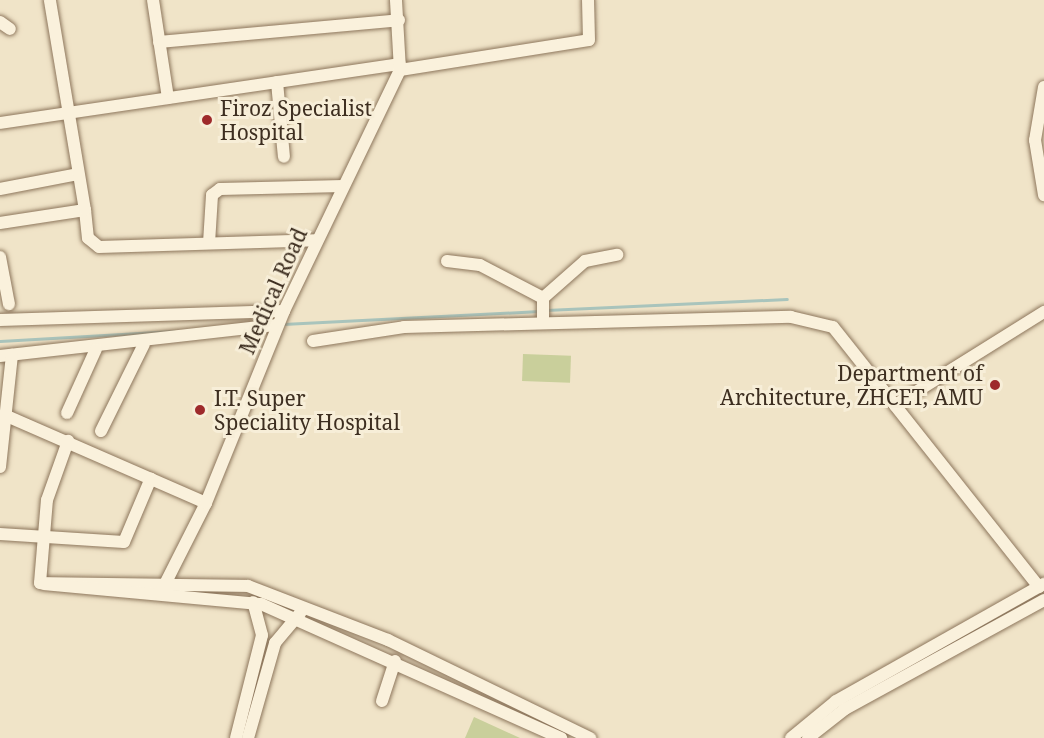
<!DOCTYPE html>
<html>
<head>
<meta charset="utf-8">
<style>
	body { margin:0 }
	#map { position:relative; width:1044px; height:738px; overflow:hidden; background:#f0e4c8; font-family:"Noto Serif",serif }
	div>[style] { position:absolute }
	.green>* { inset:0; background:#c9cf9b; transform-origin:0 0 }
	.stream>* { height:3px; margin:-1.5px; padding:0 1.5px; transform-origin:1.5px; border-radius:1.5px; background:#a9c4bc }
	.roads { filter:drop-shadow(0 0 2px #8d765c) drop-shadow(0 0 2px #8d765c) }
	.minor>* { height:12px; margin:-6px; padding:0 6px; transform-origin:6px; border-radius:6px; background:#faf1dc }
	.dots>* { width:16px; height:16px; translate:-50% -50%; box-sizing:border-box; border:3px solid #f7eed8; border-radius:50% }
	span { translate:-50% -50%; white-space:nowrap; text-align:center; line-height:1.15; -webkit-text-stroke:6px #f7eed8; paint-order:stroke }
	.poi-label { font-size:21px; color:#3d2e20 }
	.left { translate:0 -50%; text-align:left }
	.right { translate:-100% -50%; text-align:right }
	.street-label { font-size:21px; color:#3d2e20 }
</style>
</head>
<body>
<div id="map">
	<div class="green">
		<div style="left:523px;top:354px;width:48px;height:27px;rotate:2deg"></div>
		<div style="clip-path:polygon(474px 717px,520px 738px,465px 738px)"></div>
	</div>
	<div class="stream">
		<div style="left:546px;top:310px;width:241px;rotate:-2.6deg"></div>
		<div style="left:283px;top:324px;width:257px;rotate:-2.9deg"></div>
		<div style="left:0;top:341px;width:174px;rotate:-3.3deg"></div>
	</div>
	<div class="roads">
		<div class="minor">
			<div style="left:153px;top:0;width:99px;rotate:81.3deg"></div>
			<div style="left:0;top:22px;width:12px;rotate:35deg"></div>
			<div style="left:159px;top:42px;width:241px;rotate:-5.2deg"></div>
			<div style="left:400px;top:70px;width:191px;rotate:-9deg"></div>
			<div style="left:589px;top:40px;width:40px;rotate:-91.4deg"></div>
			<div style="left:277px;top:82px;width:75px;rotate:84.7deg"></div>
			<div style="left:1044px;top:87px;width:54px;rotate:99.6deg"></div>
			<div style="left:1035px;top:140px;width:56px;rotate:80.7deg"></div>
			<div style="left:0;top:123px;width:404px;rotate:-8.4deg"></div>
			<div style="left:0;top:189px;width:79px;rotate:-10.9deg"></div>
			<div style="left:85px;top:210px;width:28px;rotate:84deg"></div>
			<div style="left:88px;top:238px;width:14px;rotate:39deg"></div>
			<div style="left:99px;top:247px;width:217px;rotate:-1.8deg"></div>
			<div style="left:0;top:223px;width:86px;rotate:-8.7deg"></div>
			<div style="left:85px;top:210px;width:213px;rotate:-99.5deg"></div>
			<div style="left:209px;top:243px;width:48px;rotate:-86.4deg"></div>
			<div style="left:212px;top:195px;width:10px;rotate:-37deg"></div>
			<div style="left:220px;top:189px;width:123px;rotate:-1.4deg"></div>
			<div style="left:0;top:257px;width:48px;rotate:79.2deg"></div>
			<div style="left:447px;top:261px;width:33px;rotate:7deg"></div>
			<div style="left:480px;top:265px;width:71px;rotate:27.6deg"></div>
			<div style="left:0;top:320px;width:284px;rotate:-1.8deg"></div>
			<div style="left:543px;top:323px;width:25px;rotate:-90deg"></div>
			<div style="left:543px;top:298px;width:56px;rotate:-41.4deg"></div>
			<div style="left:585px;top:261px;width:33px;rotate:-11deg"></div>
			<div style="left:313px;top:341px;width:92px;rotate:-8.7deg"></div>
			<div style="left:404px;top:327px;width:387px;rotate:-1.5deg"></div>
			<div style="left:791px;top:317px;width:43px;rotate:13.4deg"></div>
			<div style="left:833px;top:327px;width:100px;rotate:51.5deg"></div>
			<div style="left:0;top:356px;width:279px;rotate:-6.4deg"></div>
			<div style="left:67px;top:413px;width:70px;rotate:-65.6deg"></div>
			<div style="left:9px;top:417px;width:215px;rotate:23.6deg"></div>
			<div style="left:101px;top:431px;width:97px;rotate:-63.7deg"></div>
			<div style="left:0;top:467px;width:113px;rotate:-83.9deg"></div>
			<div style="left:0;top:534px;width:124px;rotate:3.7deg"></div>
			<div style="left:124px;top:542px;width:69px;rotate:-67.1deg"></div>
			<div style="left:40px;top:583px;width:208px;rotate:0.8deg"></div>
			<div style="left:248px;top:586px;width:150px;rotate:21.1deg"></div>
			<div style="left:388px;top:640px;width:225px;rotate:25.9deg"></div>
			<div style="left:40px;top:583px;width:83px;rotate:-85.2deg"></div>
			<div style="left:47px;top:500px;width:63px;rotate:-70.4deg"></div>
			<div style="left:44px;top:584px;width:218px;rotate:5.3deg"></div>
			<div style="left:261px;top:604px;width:329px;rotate:24.1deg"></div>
			<div style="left:1039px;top:587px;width:232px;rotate:-128.4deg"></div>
			<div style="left:895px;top:405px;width:176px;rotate:-32deg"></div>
			<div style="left:160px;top:594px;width:102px;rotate:-63.2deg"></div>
			<div style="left:206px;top:503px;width:207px;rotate:-67.9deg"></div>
			<div style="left:284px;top:311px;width:267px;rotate:-64.3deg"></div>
			<div style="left:400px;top:70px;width:70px;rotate:-93.3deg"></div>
			<div style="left:382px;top:701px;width:42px;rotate:-72deg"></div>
			<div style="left:236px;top:738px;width:106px;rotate:-75.8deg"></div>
			<div style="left:262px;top:635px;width:34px;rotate:-105deg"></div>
			<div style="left:248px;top:738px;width:99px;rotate:-74.1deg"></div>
			<div style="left:275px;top:643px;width:40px;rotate:-50deg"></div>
			<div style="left:791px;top:738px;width:58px;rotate:-39.4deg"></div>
			<div style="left:836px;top:701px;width:239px;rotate:-29.4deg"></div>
			<div style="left:808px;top:738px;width:47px;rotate:-38.1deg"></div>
			<div style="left:845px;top:709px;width:227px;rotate:-28.7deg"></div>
		</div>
	</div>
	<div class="dots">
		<div style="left:207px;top:120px;background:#9e2a2b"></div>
		<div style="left:995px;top:385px;background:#9e2a2b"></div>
		<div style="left:200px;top:410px;background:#9e2a2b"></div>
	</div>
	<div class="poi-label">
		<span class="left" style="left:220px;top:120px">Firoz Specialist<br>Hospital</span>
		<span class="right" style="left:983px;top:385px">Department of<br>Architecture, ZHCET, AMU</span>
		<span class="left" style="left:214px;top:410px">I.T. Super<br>Speciality Hospital</span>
	</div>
	<div class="street-label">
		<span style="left:273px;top:291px;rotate:-66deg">Medical Road</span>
	</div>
</div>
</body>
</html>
